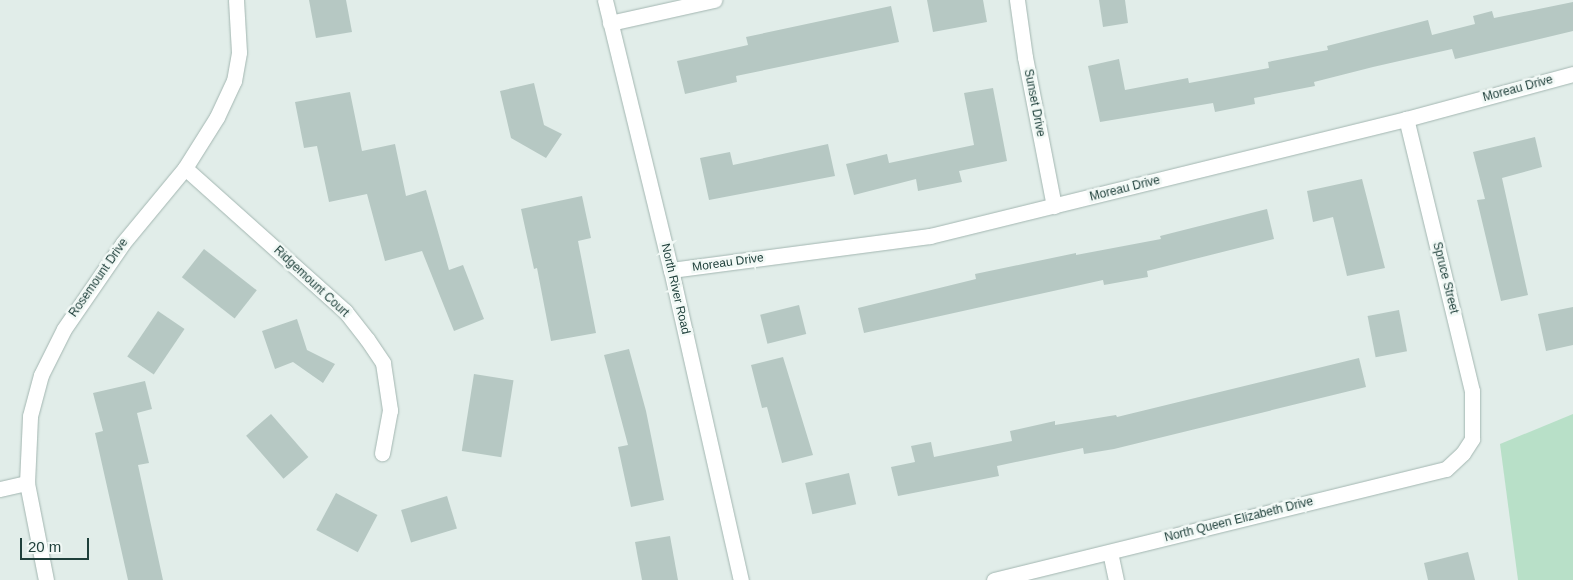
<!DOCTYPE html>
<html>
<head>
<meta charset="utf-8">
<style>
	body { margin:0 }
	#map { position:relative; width:1573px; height:580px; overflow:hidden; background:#e1ede9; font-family:Helvetica,sans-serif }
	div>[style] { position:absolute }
	.green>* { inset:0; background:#b8e0c8 }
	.building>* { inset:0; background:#b6c8c3; transform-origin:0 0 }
	.roads { filter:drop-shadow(0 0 1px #a3b6b1) drop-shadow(0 0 1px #a3b6b1) }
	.street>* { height:15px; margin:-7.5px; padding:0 7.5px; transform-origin:7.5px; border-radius:7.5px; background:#fff }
	.secondary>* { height:15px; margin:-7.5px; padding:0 7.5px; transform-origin:7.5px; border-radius:7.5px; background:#fff }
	span { translate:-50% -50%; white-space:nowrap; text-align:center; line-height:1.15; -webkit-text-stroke:5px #f2f9f6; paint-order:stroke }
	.street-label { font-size:12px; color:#1f403b }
	.scale { position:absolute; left:20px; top:538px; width:69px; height:22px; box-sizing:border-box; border:2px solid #1f403b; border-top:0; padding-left:6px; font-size:15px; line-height:18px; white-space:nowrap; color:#1f403b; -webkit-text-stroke:4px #f2f9f6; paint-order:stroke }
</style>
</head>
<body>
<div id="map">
	<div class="green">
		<div style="clip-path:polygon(1573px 414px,1573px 580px,1518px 580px,1500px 444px)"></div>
	</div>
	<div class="building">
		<div style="clip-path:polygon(309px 0,346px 0,352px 32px,316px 38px)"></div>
		<div style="clip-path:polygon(927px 0,983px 0,987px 22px,933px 32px)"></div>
		<div style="clip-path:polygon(1099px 0,1125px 0,1128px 23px,1103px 27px)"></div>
		<div style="clip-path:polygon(1573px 2px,1573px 31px,1455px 59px,1452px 49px,1373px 67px,1314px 82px,1315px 86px,1254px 98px,1255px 104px,1215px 112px,1213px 103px,1100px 122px,1088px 66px,1119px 59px,1125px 90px,1188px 78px,1189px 83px,1269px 68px,1268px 62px,1328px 50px,1327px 46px,1428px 20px,1432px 35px,1475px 24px,1473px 16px,1492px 11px,1494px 18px)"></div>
		<div style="clip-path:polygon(891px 6px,899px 42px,736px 76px,737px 82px,685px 94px,677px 61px,748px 45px,746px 37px)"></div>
		<div style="clip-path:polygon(534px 83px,544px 125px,562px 134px,546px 158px,511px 138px,500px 91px)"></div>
		<div style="clip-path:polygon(993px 88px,1007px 161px,959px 171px,962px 182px,918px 191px,916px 179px,854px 195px,846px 164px,887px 154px,889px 163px,974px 145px,964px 93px)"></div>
		<div style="clip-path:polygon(350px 92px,362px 151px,395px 144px,406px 196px,426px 190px,449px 270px,463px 265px,484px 319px,454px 331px,422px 251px,385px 261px,367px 194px,329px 202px,317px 146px,304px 148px,295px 102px)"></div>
		<div style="clip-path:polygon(1535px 137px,1542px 167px,1502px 178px,1528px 295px,1501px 301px,1477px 200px,1485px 199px,1473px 152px)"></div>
		<div style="clip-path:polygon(828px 144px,835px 176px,709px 200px,700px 158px,730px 152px,733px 165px)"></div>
		<div style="clip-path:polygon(1362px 179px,1385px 268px,1347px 276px,1333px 217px,1313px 222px,1307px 191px)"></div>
		<div style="clip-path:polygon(582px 196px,591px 238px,578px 241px,596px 333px,551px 341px,537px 268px,534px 269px,521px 209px)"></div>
		<div style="clip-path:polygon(1267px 209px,1274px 239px,1147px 271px,1148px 277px,1104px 285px,1103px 280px,864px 333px,858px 308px,976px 279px,975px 274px,1076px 253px,1076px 255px,1161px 239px,1160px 236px)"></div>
		<div style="left:204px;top:249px;width:67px;height:36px;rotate:38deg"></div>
		<div style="left:799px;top:305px;width:30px;height:40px;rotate:76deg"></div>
		<div style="clip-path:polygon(1573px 307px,1573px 345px,1546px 351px,1538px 314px)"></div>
		<div style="left:1399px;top:310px;width:42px;height:32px;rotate:79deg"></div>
		<div style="left:158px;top:311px;width:32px;height:55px;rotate:34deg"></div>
		<div style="clip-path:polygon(297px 319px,307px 350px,335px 364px,323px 383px,293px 362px,275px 369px,262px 331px)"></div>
		<div style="clip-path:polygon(629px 349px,646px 411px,664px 500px,631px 507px,618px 447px,628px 445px,604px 355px)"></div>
		<div style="clip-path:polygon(783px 357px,813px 455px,782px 463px,767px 407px,762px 408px,751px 365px)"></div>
		<div style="clip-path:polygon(1359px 358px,1366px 387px,1114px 449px,1084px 454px,1083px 448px,997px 466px,999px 476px,898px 496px,891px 467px,915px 462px,911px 446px,931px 442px,934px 457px,1012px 441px,1010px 431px,1055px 421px,1055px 425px,1116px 415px,1117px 417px)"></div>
		<div style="left:474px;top:374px;width:40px;height:78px;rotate:9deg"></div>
		<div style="clip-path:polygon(145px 381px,152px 409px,137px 413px,149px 463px,138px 465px,163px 580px,128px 580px,95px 433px,103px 431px,93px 393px)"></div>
		<div style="left:271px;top:414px;width:57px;height:33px;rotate:49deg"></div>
		<div style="left:849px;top:473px;width:32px;height:45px;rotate:77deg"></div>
		<div style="left:336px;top:493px;width:47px;height:42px;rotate:28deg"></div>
		<div style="left:447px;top:496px;width:34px;height:48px;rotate:73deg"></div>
		<div style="clip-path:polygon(670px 536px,678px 580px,642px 580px,635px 542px)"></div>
		<div style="clip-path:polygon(1468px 552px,1475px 580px,1428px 580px,1424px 563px)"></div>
	</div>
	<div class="roads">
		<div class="street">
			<div style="left:1017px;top:0;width:58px;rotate:82deg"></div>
			<div style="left:1025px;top:57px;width:152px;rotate:79deg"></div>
			<div style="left:610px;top:23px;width:107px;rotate:-12.5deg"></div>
			<div style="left:185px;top:168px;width:215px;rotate:41.8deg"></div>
			<div style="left:345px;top:311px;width:36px;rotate:52deg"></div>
			<div style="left:367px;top:339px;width:29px;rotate:56deg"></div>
			<div style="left:383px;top:363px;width:48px;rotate:81.5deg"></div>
			<div style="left:390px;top:410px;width:44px;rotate:100.5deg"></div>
			<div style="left:671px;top:270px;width:261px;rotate:-7.5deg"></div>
			<div style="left:930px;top:236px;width:490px;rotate:-13.8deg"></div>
			<div style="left:1406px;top:119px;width:173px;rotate:-15.1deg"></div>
			<div style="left:0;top:489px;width:28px;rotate:-13deg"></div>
			<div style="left:1110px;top:552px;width:29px;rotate:78deg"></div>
			<div style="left:46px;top:580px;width:99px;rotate:-101.1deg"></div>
			<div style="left:27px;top:483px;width:67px;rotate:-87.4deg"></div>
			<div style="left:30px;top:416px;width:42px;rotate:-75deg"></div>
			<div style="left:41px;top:375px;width:51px;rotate:-63.4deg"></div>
			<div style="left:64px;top:329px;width:104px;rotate:-55.5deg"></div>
			<div style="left:123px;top:243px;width:97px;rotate:-50.4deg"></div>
			<div style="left:185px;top:168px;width:60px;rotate:-57.9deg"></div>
			<div style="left:217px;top:117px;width:40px;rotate:-65deg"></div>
			<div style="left:234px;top:81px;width:29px;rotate:-80deg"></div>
			<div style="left:239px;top:52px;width:52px;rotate:-93.3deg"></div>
			<div style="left:994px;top:580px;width:465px;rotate:-13.8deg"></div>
			<div style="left:1446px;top:469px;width:23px;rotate:-43deg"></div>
			<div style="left:1463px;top:453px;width:17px;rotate:-57deg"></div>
			<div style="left:1472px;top:439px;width:48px;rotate:-90deg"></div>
			<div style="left:1472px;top:391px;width:280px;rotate:-103.6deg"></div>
		</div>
		<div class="secondary">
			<div style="left:605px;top:0;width:278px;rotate:76.3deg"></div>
			<div style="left:671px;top:270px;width:318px;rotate:77.3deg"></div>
		</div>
	</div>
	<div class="street-label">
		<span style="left:1518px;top:89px;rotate:-15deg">Moreau Drive</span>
		<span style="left:1034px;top:103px;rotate:79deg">Sunset Drive</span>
		<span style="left:1125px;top:189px;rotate:-14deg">Moreau Drive</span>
		<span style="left:728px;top:263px;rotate:-8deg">Moreau Drive</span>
		<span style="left:99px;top:278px;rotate:-55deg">Rosemount Drive</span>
		<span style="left:1445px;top:278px;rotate:76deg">Spruce Street</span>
		<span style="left:311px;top:282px;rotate:43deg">Ridgemount Court</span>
		<span style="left:675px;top:289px;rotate:77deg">North River Road</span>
		<span style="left:1239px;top:520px;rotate:-14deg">North Queen Elizabeth Drive</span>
	</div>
	<div class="scale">20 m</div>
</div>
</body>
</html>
